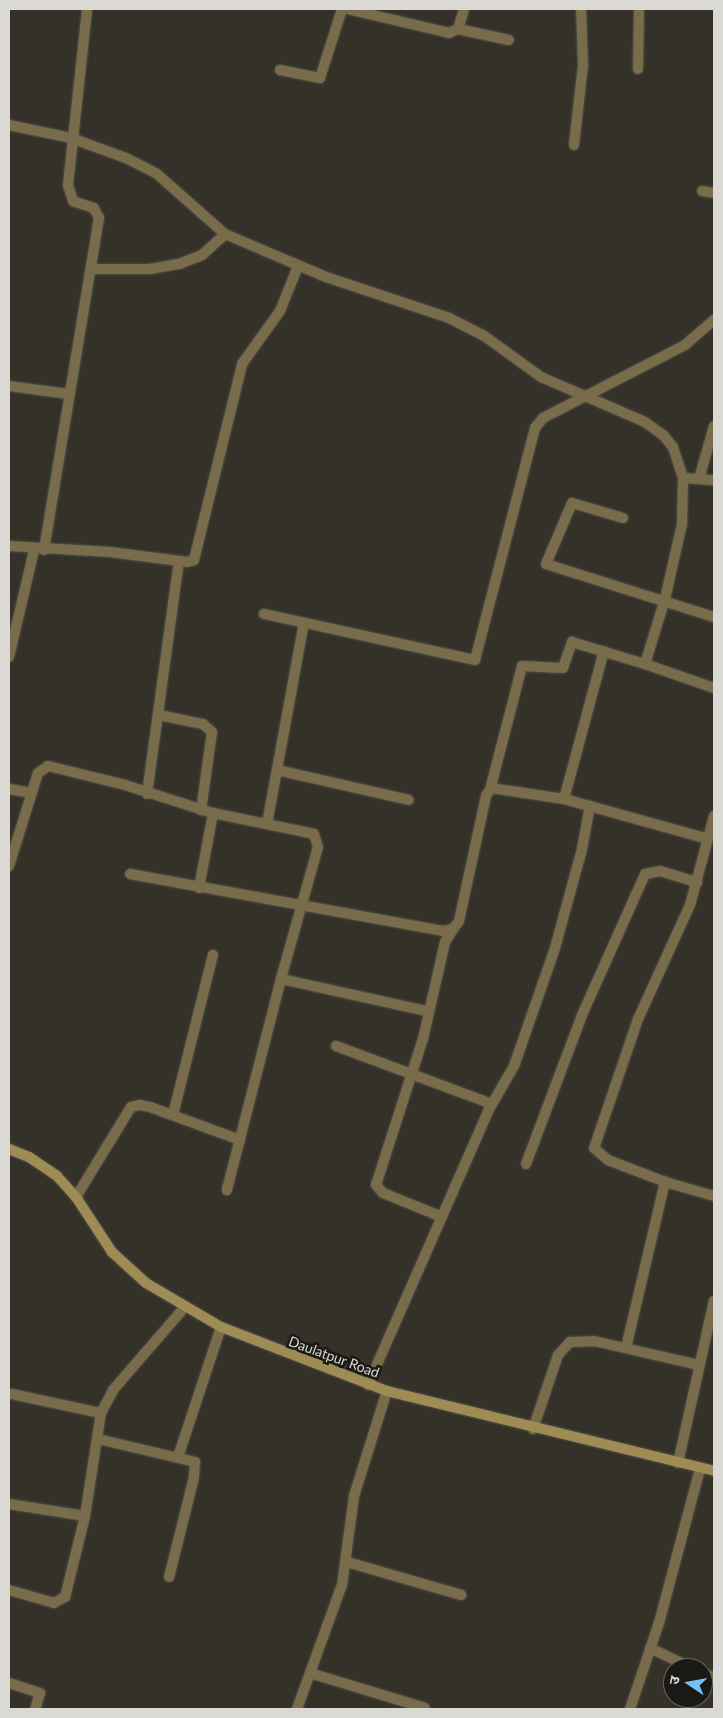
<!DOCTYPE html>
<html>
<head>
<meta charset="utf-8">
<style>
	body { margin:0 }
	#map { position:relative; width:723px; height:1718px; overflow:hidden; background:#343129; font-family:Lato,"Noto Sans Devanagari",sans-serif }
	div>[style] { position:absolute }
	.roads { filter:drop-shadow(0 0 1px #524f48) drop-shadow(0 0 1px #524f48) }
	.street>* { height:10px; margin:-5px; padding:0 5px; transform-origin:5px; border-radius:5px; background:#786c4a }
	.secondary>* { height:10px; margin:-5px; padding:0 5px; transform-origin:5px; border-radius:5px; background:#9f8c55 }
	span { translate:-50% -50%; white-space:nowrap; text-align:center; line-height:1.15; -webkit-text-stroke:5px #1a1915; paint-order:stroke }
	.street-label { font-size:14px; color:#dbd9d4 }
	.frame { position:absolute; inset:0; border:10px solid #dbd9d4; pointer-events:none }
	.north { position:absolute; left:663px; top:1658px; width:50px; height:50px; box-sizing:border-box; background:#1a1915; border:1px solid #676661; border-radius:50%; rotate:282deg; font-size:14px; font-weight:700; line-height:20px; text-align:center; color:#dbd9d4 }
	.north::after { content:''; display:block; margin:auto; width:18px; height:22px; background:#74c0f6; clip-path:polygon(50% 0,100% 100%,50% 72%,0 100%) }
</style>
</head>
<body>
<div id="map">
	<div class="roads">
		<div class="street">
			<div style="left:347px;top:9px;width:105px;rotate:13.2deg"></div>
			<div style="left:449px;top:33px;width:10px;rotate:-24deg"></div>
			<div style="left:458px;top:29px;width:21px;rotate:-73deg"></div>
			<div style="left:458px;top:29px;width:52px;rotate:12.2deg"></div>
			<div style="left:638px;top:69px;width:60px;rotate:-89deg"></div>
			<div style="left:280px;top:70px;width:41px;rotate:11.3deg"></div>
			<div style="left:320px;top:78px;width:72px;rotate:-72.3deg"></div>
			<div style="left:9px;top:125px;width:63px;rotate:11.8deg"></div>
			<div style="left:71px;top:138px;width:59px;rotate:20deg"></div>
			<div style="left:126px;top:158px;width:35px;rotate:27deg"></div>
			<div style="left:157px;top:174px;width:91px;rotate:41.4deg"></div>
			<div style="left:225px;top:234px;width:110px;rotate:23.1deg"></div>
			<div style="left:326px;top:277px;width:130px;rotate:18.4deg"></div>
			<div style="left:449px;top:318px;width:38px;rotate:27deg"></div>
			<div style="left:483px;top:335px;width:72px;rotate:35.9deg"></div>
			<div style="left:541px;top:377px;width:113px;rotate:23.4deg"></div>
			<div style="left:645px;top:422px;width:24px;rotate:36deg"></div>
			<div style="left:664px;top:436px;width:14px;rotate:51deg"></div>
			<div style="left:673px;top:447px;width:33px;rotate:72deg"></div>
			<div style="left:683px;top:478px;width:46px;rotate:91.2deg"></div>
			<div style="left:682px;top:524px;width:77px;rotate:102.8deg"></div>
			<div style="left:665px;top:599px;width:68px;rotate:107.1deg"></div>
			<div style="left:645px;top:664px;width:73px;rotate:19.2deg"></div>
			<div style="left:574px;top:145px;width:81px;rotate:-83.6deg"></div>
			<div style="left:583px;top:65px;width:56px;rotate:-92deg"></div>
			<div style="left:702px;top:191px;width:12px;rotate:9deg"></div>
			<div style="left:93px;top:269px;width:57px"></div>
			<div style="left:150px;top:269px;width:29px;rotate:-10deg"></div>
			<div style="left:179px;top:264px;width:25px;rotate:-21deg"></div>
			<div style="left:202px;top:255px;width:31px;rotate:-42deg"></div>
			<div style="left:9px;top:386px;width:61px;rotate:7.6deg"></div>
			<div style="left:683px;top:478px;width:31px;rotate:4deg"></div>
			<div style="left:699px;top:479px;width:55px;rotate:-74.2deg"></div>
			<div style="left:623px;top:518px;width:53px;rotate:-163.6deg"></div>
			<div style="left:572px;top:503px;width:66px;rotate:113.1deg"></div>
			<div style="left:546px;top:564px;width:176px;rotate:17.5deg"></div>
			<div style="left:9px;top:546px;width:101px;rotate:3.4deg"></div>
			<div style="left:110px;top:552px;width:78px;rotate:7.4deg"></div>
			<div style="left:187px;top:562px;width:7px;rotate:-16deg"></div>
			<div style="left:194px;top:560px;width:202px;rotate:-76.2deg"></div>
			<div style="left:242px;top:364px;width:65px;rotate:-54.4deg"></div>
			<div style="left:280px;top:311px;width:48px;rotate:-68.2deg"></div>
			<div style="left:44px;top:550px;width:337px;rotate:-80.6deg"></div>
			<div style="left:99px;top:218px;width:11px;rotate:-117deg"></div>
			<div style="left:94px;top:208px;width:22px;rotate:-162deg"></div>
			<div style="left:73px;top:201px;width:17px;rotate:-107deg"></div>
			<div style="left:68px;top:185px;width:177px;rotate:-83.8deg"></div>
			<div style="left:264px;top:614px;width:216px;rotate:12.3deg"></div>
			<div style="left:475px;top:660px;width:240px;rotate:-75.5deg"></div>
			<div style="left:535px;top:428px;width:13px;rotate:-51deg"></div>
			<div style="left:543px;top:418px;width:160px;rotate:-27.2deg"></div>
			<div style="left:685px;top:345px;width:38px;rotate:-41deg"></div>
			<div style="left:9px;top:657px;width:110px;rotate:-76.8deg"></div>
			<div style="left:159px;top:715px;width:45px;rotate:11.6deg"></div>
			<div style="left:203px;top:724px;width:12px;rotate:42deg"></div>
			<div style="left:212px;top:732px;width:79px;rotate:98deg"></div>
			<div style="left:277px;top:770px;width:135px;rotate:12.8deg"></div>
			<div style="left:9px;top:789px;width:23px;rotate:10deg"></div>
			<div style="left:490px;top:790px;width:128px;rotate:-75.5deg"></div>
			<div style="left:522px;top:666px;width:41px;rotate:2.8deg"></div>
			<div style="left:563px;top:668px;width:28px;rotate:-71deg"></div>
			<div style="left:572px;top:642px;width:76px;rotate:16.8deg"></div>
			<div style="left:147px;top:794px;width:235px;rotate:-82.2deg"></div>
			<div style="left:564px;top:799px;width:153px;rotate:-74.9deg"></div>
			<div style="left:714px;top:816px;width:92px;rotate:105.1deg"></div>
			<div style="left:690px;top:905px;width:125px;rotate:114.5deg"></div>
			<div style="left:638px;top:1019px;width:136px;rotate:108.8deg"></div>
			<div style="left:594px;top:1148px;width:18px;rotate:41deg"></div>
			<div style="left:608px;top:1160px;width:61px;rotate:21.1deg"></div>
			<div style="left:665px;top:1182px;width:51px;rotate:15.9deg"></div>
			<div style="left:267px;top:824px;width:204px;rotate:-79.6deg"></div>
			<div style="left:9px;top:866px;width:97px;rotate:-72.7deg"></div>
			<div style="left:38px;top:773px;width:12px;rotate:-35deg"></div>
			<div style="left:48px;top:766px;width:79px;rotate:13.9deg"></div>
			<div style="left:125px;top:785px;width:92px;rotate:17.7deg"></div>
			<div style="left:213px;top:813px;width:103px;rotate:11.7deg"></div>
			<div style="left:314px;top:834px;width:14px;rotate:73deg"></div>
			<div style="left:318px;top:847px;width:137px;rotate:105.7deg"></div>
			<div style="left:281px;top:979px;width:218px;rotate:104.4deg"></div>
			<div style="left:130px;top:874px;width:318px;rotate:10.3deg"></div>
			<div style="left:443px;top:931px;width:10px;rotate:-11deg"></div>
			<div style="left:453px;top:929px;width:10px;rotate:-53deg"></div>
			<div style="left:459px;top:921px;width:128px;rotate:-77.8deg"></div>
			<div style="left:486px;top:796px;width:9px;rotate:-58deg"></div>
			<div style="left:491px;top:788px;width:74px;rotate:8.6deg"></div>
			<div style="left:564px;top:799px;width:149px;rotate:15.5deg"></div>
			<div style="left:199px;top:888px;width:76px;rotate:-79.4deg"></div>
			<div style="left:281px;top:979px;width:149px;rotate:12.4deg"></div>
			<div style="left:336px;top:1046px;width:166px;rotate:20.4deg"></div>
			<div style="left:173px;top:1115px;width:165px;rotate:-76deg"></div>
			<div style="left:526px;top:1164px;width:159px;rotate:-69.4deg"></div>
			<div style="left:582px;top:1015px;width:154px;rotate:-65.9deg"></div>
			<div style="left:645px;top:874px;width:15px;rotate:-11deg"></div>
			<div style="left:660px;top:871px;width:39px;rotate:17deg"></div>
			<div style="left:76px;top:1197px;width:105px;rotate:-58.6deg"></div>
			<div style="left:131px;top:1107px;width:8px;rotate:-14deg"></div>
			<div style="left:139px;top:1105px;width:11px;rotate:10deg"></div>
			<div style="left:150px;top:1107px;width:96px;rotate:20.1deg"></div>
			<div style="left:442px;top:1217px;width:64px;rotate:-157.9deg"></div>
			<div style="left:383px;top:1193px;width:11px;rotate:-131deg"></div>
			<div style="left:376px;top:1185px;width:153px;rotate:-72.2deg"></div>
			<div style="left:423px;top:1039px;width:99px;rotate:-77.2deg"></div>
			<div style="left:445px;top:942px;width:15px;rotate:-58deg"></div>
			<div style="left:626px;top:1348px;width:171px;rotate:-76.8deg"></div>
			<div style="left:368px;top:1385px;width:299px;rotate:-66.3deg"></div>
			<div style="left:488px;top:1111px;width:52px;rotate:-60deg"></div>
			<div style="left:514px;top:1066px;width:125px;rotate:-70.8deg"></div>
			<div style="left:555px;top:948px;width:103px;rotate:-74.7deg"></div>
			<div style="left:582px;top:849px;width:44px;rotate:-79.5deg"></div>
			<div style="left:12px;top:1394px;width:91px;rotate:12.1deg"></div>
			<div style="left:533px;top:1429px;width:78px;rotate:-71.3deg"></div>
			<div style="left:558px;top:1355px;width:18px;rotate:-47deg"></div>
			<div style="left:570px;top:1342px;width:24px;rotate:-2deg"></div>
			<div style="left:594px;top:1341px;width:108px;rotate:12.9deg"></div>
			<div style="left:98px;top:1439px;width:100px;rotate:13.3deg"></div>
			<div style="left:195px;top:1462px;width:15px;rotate:94deg"></div>
			<div style="left:194px;top:1477px;width:103px;rotate:104deg"></div>
			<div style="left:178px;top:1457px;width:137px;rotate:-71.7deg"></div>
			<div style="left:678px;top:1463px;width:166px;rotate:-77.5deg"></div>
			<div style="left:9px;top:1504px;width:77px;rotate:9deg"></div>
			<div style="left:347px;top:1562px;width:119px;rotate:16.1deg"></div>
			<div style="left:9px;top:1590px;width:47px;rotate:16.1deg"></div>
			<div style="left:54px;top:1603px;width:13px;rotate:-29deg"></div>
			<div style="left:65px;top:1597px;width:83px;rotate:-76.1deg"></div>
			<div style="left:85px;top:1516px;width:104px;rotate:-81.2deg"></div>
			<div style="left:101px;top:1413px;width:26px;rotate:-62deg"></div>
			<div style="left:113px;top:1390px;width:108px;rotate:-49.1deg"></div>
			<div style="left:650px;top:1648px;width:47px;rotate:25.5deg"></div>
			<div style="left:310px;top:1673px;width:120px;rotate:16.9deg"></div>
			<div style="left:703px;top:1673px;width:12px;rotate:24deg"></div>
			<div style="left:9px;top:1683px;width:33px;rotate:18deg"></div>
			<div style="left:40px;top:1693px;width:17px;rotate:107deg"></div>
			<div style="left:297px;top:1709px;width:132px;rotate:-70.1deg"></div>
			<div style="left:342px;top:1585px;width:90px;rotate:-82.3deg"></div>
			<div style="left:354px;top:1496px;width:110px;rotate:-72.6deg"></div>
			<div style="left:630px;top:1709px;width:91px;rotate:-71.4deg"></div>
			<div style="left:659px;top:1623px;width:159px;rotate:-75.1deg"></div>
		</div>
		<div class="secondary">
			<div style="left:9px;top:1149px;width:22px;rotate:22deg"></div>
			<div style="left:29px;top:1157px;width:34px;rotate:34deg"></div>
			<div style="left:57px;top:1176px;width:28px;rotate:48deg"></div>
			<div style="left:76px;top:1197px;width:66px;rotate:56.8deg"></div>
			<div style="left:112px;top:1252px;width:46px;rotate:42.4deg"></div>
			<div style="left:146px;top:1283px;width:87px;rotate:30.4deg"></div>
			<div style="left:221px;top:1327px;width:178px;rotate:21.1deg"></div>
			<div style="left:387px;top:1391px;width:337px;rotate:13.7deg"></div>
		</div>
	</div>
	<div class="street-label">
		<span style="left:334px;top:1357px;rotate:20deg">Daulatpur Road</span>
	</div>
	<div class="frame"></div>
	<div class="north">उ</div>
</div>
</body>
</html>
